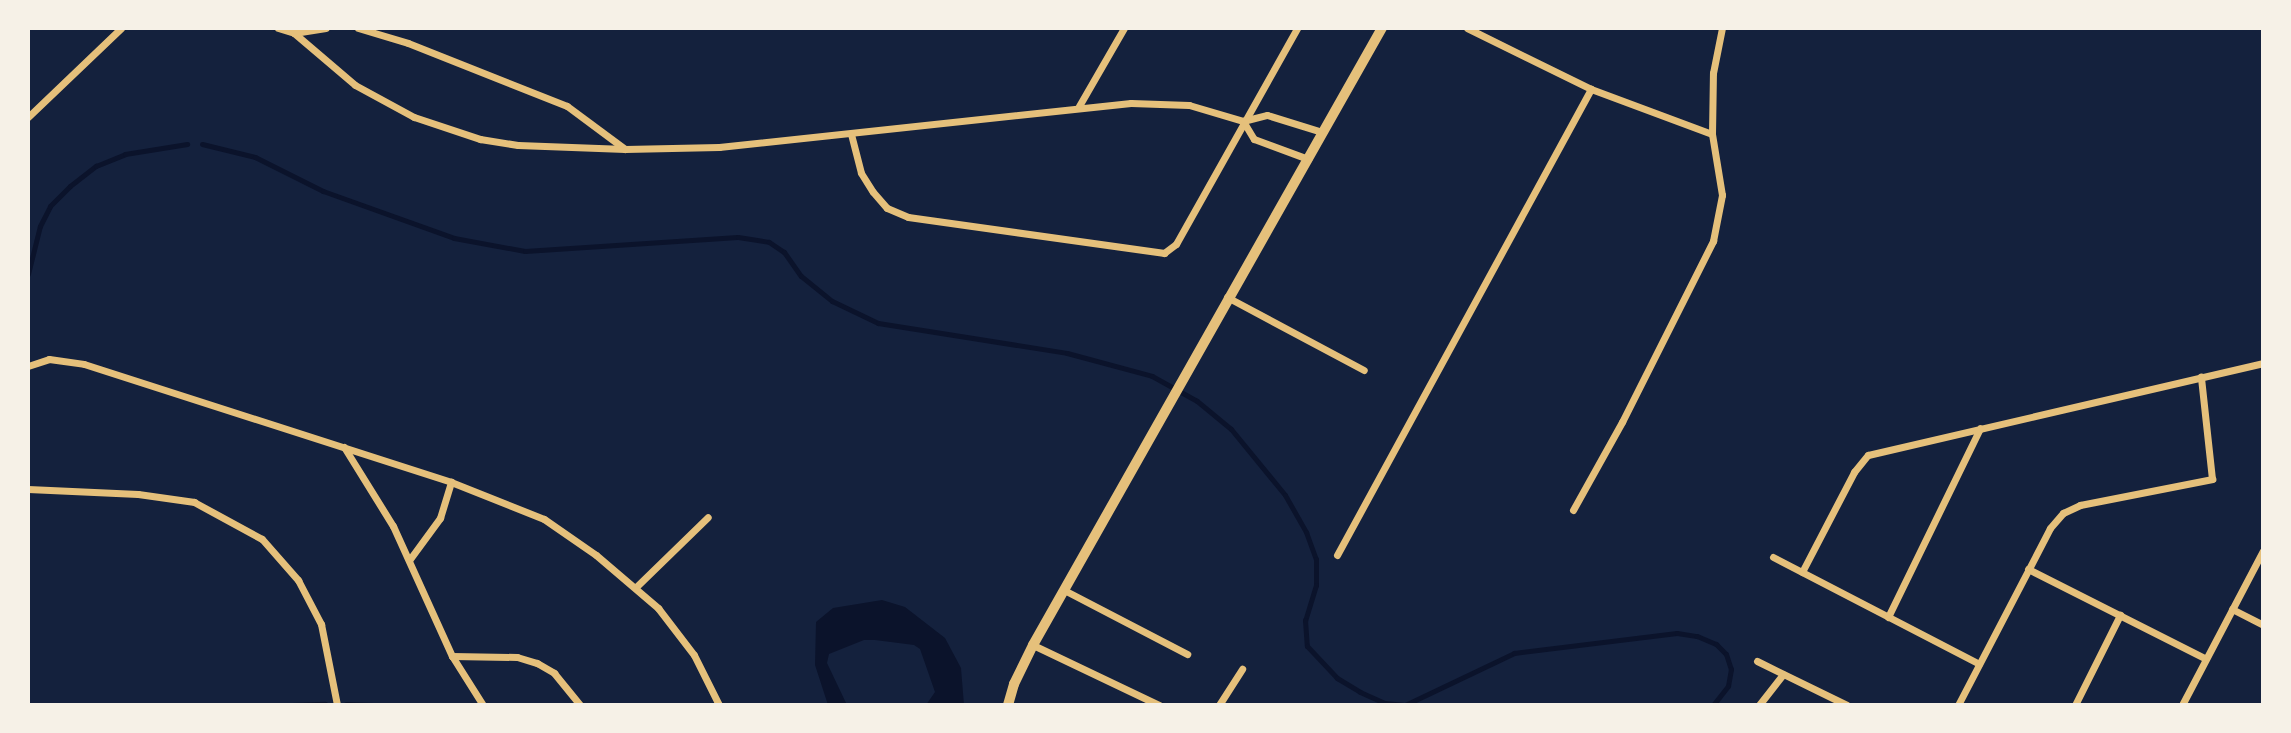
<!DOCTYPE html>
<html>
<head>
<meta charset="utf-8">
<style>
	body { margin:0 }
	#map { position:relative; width:2291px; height:733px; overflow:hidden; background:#14213d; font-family:"Exo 2",sans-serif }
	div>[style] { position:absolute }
	.water>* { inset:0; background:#0b132b }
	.stream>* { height:5px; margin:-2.5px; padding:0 2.5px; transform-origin:2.5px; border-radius:2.5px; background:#0b132b }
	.minor>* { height:7px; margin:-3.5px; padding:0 3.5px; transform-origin:3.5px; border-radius:3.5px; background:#e5c07b }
	.secondary>* { height:10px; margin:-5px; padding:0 5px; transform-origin:5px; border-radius:5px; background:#e5c07b }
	span { translate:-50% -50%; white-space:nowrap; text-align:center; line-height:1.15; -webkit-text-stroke:8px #f6f1e7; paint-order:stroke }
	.frame { position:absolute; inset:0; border:30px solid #f6f1e7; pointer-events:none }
</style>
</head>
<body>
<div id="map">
	<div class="water">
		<div style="clip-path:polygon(882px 600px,905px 607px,945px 638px,961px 668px,964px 705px,926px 705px,935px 692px,920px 649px,914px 645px,875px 640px,864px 640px,829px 654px,827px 663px,847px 705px,828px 705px,815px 665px,816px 622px,833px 608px)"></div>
	</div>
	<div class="stream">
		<div style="left:202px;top:144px;width:55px;rotate:13.8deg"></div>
		<div style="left:255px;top:157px;width:76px;rotate:26.6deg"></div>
		<div style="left:323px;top:191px;width:139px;rotate:19.7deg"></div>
		<div style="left:454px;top:238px;width:72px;rotate:10.4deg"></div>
		<div style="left:525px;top:251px;width:213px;rotate:-3.8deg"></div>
		<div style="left:738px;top:237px;width:31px;rotate:9deg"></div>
		<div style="left:769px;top:242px;width:18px;rotate:34deg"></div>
		<div style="left:784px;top:252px;width:29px;rotate:55deg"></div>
		<div style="left:801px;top:276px;width:40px;rotate:39deg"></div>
		<div style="left:832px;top:301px;width:51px;rotate:25.6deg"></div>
		<div style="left:878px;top:323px;width:191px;rotate:9deg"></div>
		<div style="left:1067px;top:353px;width:88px;rotate:15.1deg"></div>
		<div style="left:1152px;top:376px;width:51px;rotate:29.1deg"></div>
		<div style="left:1197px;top:401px;width:44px;rotate:39.5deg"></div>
		<div style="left:1231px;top:429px;width:85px;rotate:50.7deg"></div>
		<div style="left:1285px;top:495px;width:43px;rotate:60.4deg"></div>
		<div style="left:1306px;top:532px;width:29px;rotate:70deg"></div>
		<div style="left:1316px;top:559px;width:26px;rotate:90deg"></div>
		<div style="left:1316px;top:585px;width:37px;rotate:107deg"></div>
		<div style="left:1305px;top:620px;width:26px;rotate:86deg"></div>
		<div style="left:1307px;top:646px;width:44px;rotate:46.8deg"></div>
		<div style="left:1337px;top:678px;width:27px;rotate:31deg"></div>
		<div style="left:1360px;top:692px;width:27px;rotate:24deg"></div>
		<div style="left:1385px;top:703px;width:20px;rotate:6deg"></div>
		<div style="left:1405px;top:705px;width:121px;rotate:-25.5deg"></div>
		<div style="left:1514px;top:653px;width:164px;rotate:-7deg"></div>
		<div style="left:1677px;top:633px;width:20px;rotate:9deg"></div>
		<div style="left:1697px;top:636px;width:21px;rotate:23deg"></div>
		<div style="left:1716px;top:644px;width:14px;rotate:45deg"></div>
		<div style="left:1726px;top:654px;width:16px;rotate:72deg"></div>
		<div style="left:1731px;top:669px;width:17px;rotate:100deg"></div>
		<div style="left:1728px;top:686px;width:24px;rotate:128deg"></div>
		<div style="left:28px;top:274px;width:49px;rotate:-76deg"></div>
		<div style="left:40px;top:226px;width:22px;rotate:-63deg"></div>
		<div style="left:50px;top:206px;width:28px;rotate:-45deg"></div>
		<div style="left:70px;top:186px;width:33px;rotate:-38deg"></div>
		<div style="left:96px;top:166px;width:31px;rotate:-22deg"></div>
		<div style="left:125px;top:154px;width:63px;rotate:-9.2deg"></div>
		<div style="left:346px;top:704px;width:27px;rotate:2deg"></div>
		<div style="left:292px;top:705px;width:33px;rotate:-2deg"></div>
	</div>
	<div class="minor">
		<div style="left:278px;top:28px;width:17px;rotate:17deg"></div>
		<div style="left:294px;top:33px;width:80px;rotate:40.4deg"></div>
		<div style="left:355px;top:85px;width:67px;rotate:28.5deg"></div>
		<div style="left:414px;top:117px;width:70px;rotate:18.4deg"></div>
		<div style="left:480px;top:139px;width:38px;rotate:9deg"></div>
		<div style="left:518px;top:145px;width:107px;rotate:2.1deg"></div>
		<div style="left:625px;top:149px;width:94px;rotate:-1.2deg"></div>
		<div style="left:719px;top:147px;width:414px;rotate:-6.1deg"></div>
		<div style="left:1131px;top:103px;width:58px;rotate:2deg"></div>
		<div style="left:1189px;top:105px;width:56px;rotate:16.5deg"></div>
		<div style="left:1243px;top:121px;width:25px;rotate:-14deg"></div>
		<div style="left:1267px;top:115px;width:58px;rotate:17.2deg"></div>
		<div style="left:358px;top:28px;width:52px;rotate:16.7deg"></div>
		<div style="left:408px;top:43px;width:171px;rotate:21.6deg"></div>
		<div style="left:567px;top:106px;width:72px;rotate:36.6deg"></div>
		<div style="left:1467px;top:28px;width:138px;rotate:26.2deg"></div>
		<div style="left:1591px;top:89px;width:129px;rotate:20.4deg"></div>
		<div style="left:294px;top:33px;width:32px;rotate:-9deg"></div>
		<div style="left:1079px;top:106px;width:90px;rotate:-60deg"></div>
		<div style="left:28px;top:117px;width:129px;rotate:-43.7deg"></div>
		<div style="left:1243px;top:121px;width:21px;rotate:59deg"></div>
		<div style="left:1254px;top:139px;width:58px;rotate:20.3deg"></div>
		<div style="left:851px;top:134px;width:40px;rotate:75.6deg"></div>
		<div style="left:861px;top:173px;width:22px;rotate:58deg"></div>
		<div style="left:873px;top:192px;width:21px;rotate:49deg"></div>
		<div style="left:887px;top:208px;width:23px;rotate:23deg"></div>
		<div style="left:908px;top:217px;width:259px;rotate:8deg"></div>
		<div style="left:1164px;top:253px;width:15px;rotate:-37deg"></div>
		<div style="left:1176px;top:244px;width:248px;rotate:-60.7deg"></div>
		<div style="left:1227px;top:297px;width:155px;rotate:28.1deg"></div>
		<div style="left:28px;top:366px;width:22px;rotate:-18deg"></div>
		<div style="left:49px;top:359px;width:35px;rotate:8deg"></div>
		<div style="left:84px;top:364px;width:386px;rotate:17.8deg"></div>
		<div style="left:451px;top:482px;width:100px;rotate:21.7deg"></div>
		<div style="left:544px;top:519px;width:63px;rotate:34.7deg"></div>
		<div style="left:596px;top:555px;width:82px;rotate:40.5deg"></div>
		<div style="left:658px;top:608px;width:59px;rotate:52.5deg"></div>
		<div style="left:694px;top:655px;width:56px;rotate:63.4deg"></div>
		<div style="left:344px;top:447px;width:93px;rotate:58.2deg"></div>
		<div style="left:393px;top:526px;width:143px;rotate:65.6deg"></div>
		<div style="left:452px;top:656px;width:58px;rotate:57.7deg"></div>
		<div style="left:28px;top:489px;width:110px;rotate:2.6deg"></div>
		<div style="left:138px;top:494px;width:57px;rotate:8.1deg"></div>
		<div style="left:194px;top:502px;width:77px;rotate:28.6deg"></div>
		<div style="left:262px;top:539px;width:55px;rotate:48.7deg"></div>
		<div style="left:298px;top:580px;width:50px;rotate:62.4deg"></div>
		<div style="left:321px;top:624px;width:83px;rotate:78.8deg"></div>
		<div style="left:1573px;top:510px;width:101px;rotate:-60.9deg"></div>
		<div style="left:1622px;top:422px;width:203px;rotate:-63.3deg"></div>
		<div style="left:1713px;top:241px;width:47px;rotate:-78.9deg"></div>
		<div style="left:1722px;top:195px;width:62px;rotate:-99.3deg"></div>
		<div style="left:1712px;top:134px;width:61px;rotate:-89.1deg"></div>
		<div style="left:1713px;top:73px;width:46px;rotate:-78.7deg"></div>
		<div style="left:1337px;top:555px;width:531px;rotate:-61.41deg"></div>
		<div style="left:1773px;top:557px;width:232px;rotate:27.4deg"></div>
		<div style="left:410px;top:559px;width:51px;rotate:-53.8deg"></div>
		<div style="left:440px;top:518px;width:38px;rotate:-73deg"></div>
		<div style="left:2028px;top:569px;width:199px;rotate:26.8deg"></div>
		<div style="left:1802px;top:572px;width:113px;rotate:-62.5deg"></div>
		<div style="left:1854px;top:472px;width:22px;rotate:-51deg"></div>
		<div style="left:1868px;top:455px;width:406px;rotate:-13.1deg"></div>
		<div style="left:636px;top:587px;width:100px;rotate:-44.2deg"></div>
		<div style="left:1064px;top:590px;width:139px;rotate:27.5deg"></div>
		<div style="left:2232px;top:609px;width:35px;rotate:27deg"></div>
		<div style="left:1888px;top:617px;width:210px;rotate:-64deg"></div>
		<div style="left:1033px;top:645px;width:140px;rotate:25.5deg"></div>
		<div style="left:452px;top:656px;width:65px;rotate:0.9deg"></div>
		<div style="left:517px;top:657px;width:21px;rotate:17deg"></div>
		<div style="left:537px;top:663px;width:20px;rotate:30deg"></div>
		<div style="left:554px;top:673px;width:41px;rotate:50.9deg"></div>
		<div style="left:1757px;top:661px;width:100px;rotate:26.1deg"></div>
		<div style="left:1219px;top:705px;width:43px;rotate:-57.4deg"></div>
		<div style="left:1759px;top:705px;width:39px;rotate:-52deg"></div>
		<div style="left:1958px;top:705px;width:199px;rotate:-62.5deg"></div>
		<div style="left:2050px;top:528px;width:20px;rotate:-49deg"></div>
		<div style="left:2063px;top:513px;width:19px;rotate:-25deg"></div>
		<div style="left:2080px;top:505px;width:135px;rotate:-11.1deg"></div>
		<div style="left:2212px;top:479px;width:103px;rotate:-96.2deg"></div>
		<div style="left:2075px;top:705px;width:101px;rotate:-63.4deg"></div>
		<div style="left:2182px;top:705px;width:174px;rotate:-62.3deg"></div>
	</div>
	<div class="secondary">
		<div style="left:1008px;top:705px;width:22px;rotate:-74deg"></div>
		<div style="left:1014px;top:684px;width:43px;rotate:-64deg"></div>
		<div style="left:1033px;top:645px;width:709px;rotate:-60.51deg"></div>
	</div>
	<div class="frame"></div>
</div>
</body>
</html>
